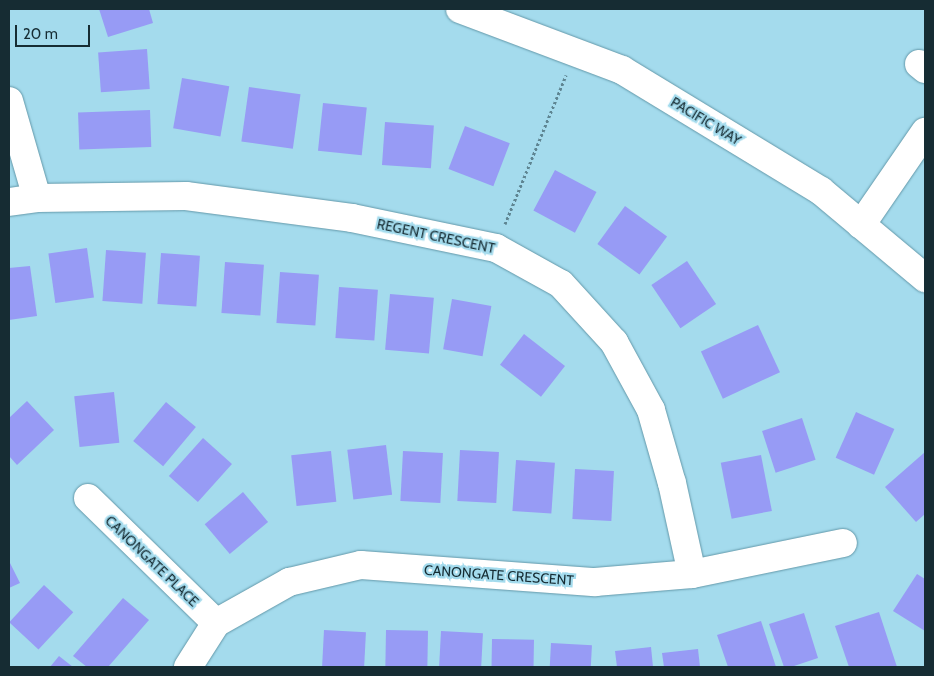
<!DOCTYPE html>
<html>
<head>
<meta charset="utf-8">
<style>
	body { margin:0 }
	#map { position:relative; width:934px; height:676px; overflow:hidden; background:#a4dbed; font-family:Cabin,sans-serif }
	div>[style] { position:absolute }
	.building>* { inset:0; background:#979bf5; transform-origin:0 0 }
	.path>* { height:3px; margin-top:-1.5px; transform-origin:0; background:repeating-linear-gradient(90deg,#5e8592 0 2.5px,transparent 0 5px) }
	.roads { filter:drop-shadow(0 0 1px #6398a9) drop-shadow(0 0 1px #6398a9) }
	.minor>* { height:28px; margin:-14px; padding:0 14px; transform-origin:14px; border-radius:14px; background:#fff }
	span { translate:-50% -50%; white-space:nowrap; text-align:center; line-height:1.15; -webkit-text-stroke:4.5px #a4dbed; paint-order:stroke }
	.street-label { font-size:14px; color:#162c33 }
	.frame { position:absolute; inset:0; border:10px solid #162c33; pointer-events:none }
	.scale { position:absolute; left:15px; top:25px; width:75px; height:22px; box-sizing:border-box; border:2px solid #162c33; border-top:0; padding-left:6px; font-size:15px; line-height:18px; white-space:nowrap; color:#162c33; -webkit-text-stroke:4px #a4dbed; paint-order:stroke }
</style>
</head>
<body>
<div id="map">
	<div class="building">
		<div style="clip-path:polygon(99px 9px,149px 9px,153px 23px,108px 37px)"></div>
		<div style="left:147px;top:49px;width:40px;height:49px;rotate:86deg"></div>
		<div style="left:182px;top:78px;width:48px;height:51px;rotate:10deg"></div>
		<div style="left:249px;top:87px;width:52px;height:55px;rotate:8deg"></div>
		<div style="left:323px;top:103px;width:44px;height:48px;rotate:6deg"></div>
		<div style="left:150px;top:110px;width:37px;height:72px;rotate:88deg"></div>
		<div style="left:385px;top:122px;width:49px;height:43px;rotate:4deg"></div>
		<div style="left:465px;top:126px;width:48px;height:46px;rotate:21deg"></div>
		<div style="left:555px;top:170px;width:47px;height:46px;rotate:28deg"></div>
		<div style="left:625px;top:206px;width:52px;height:47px;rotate:36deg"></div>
		<div style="left:87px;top:248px;width:50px;height:39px;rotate:82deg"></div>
		<div style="left:106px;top:250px;width:40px;height:51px;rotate:4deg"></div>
		<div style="left:161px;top:253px;width:39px;height:51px;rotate:4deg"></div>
		<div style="left:687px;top:261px;width:52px;height:43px;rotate:56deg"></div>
		<div style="left:225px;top:262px;width:39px;height:51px;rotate:4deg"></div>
		<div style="clip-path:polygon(30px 266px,37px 316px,9px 320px,9px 268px)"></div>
		<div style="left:280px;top:272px;width:39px;height:51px;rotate:4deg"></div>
		<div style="left:339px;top:287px;width:39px;height:51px;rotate:4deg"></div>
		<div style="left:390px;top:294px;width:44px;height:56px;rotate:5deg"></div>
		<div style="left:452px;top:299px;width:40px;height:51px;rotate:10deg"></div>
		<div style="left:758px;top:325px;width:52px;height:63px;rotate:65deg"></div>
		<div style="left:524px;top:334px;width:52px;height:39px;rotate:38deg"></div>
		<div style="left:114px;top:392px;width:51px;height:40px;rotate:84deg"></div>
		<div style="clip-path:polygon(27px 401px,54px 430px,17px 465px,9px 456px,9px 418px)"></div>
		<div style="left:166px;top:402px;width:39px;height:51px;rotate:40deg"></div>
		<div style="left:856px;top:412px;width:42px;height:50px;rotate:24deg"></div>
		<div style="left:802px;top:418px;width:44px;height:42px;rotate:72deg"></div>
		<div style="left:203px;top:438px;width:39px;height:51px;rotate:42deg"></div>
		<div style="left:386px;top:445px;width:50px;height:39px;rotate:83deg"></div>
		<div style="left:460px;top:450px;width:39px;height:51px;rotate:3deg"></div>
		<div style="left:331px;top:451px;width:51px;height:40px;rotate:84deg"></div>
		<div style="left:403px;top:451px;width:40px;height:50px;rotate:3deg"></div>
		<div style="clip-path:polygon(925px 452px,925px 514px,916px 522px,885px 487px)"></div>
		<div style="left:761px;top:455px;width:57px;height:41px;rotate:79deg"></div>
		<div style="left:516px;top:460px;width:39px;height:51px;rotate:4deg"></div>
		<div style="left:575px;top:469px;width:39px;height:50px;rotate:3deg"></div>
		<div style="left:243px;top:492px;width:39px;height:50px;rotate:50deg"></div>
		<div style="clip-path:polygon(9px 561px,20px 583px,9px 588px)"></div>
		<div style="clip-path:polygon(917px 574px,925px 579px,925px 631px,893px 611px)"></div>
		<div style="left:44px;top:585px;width:40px;height:51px;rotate:43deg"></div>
		<div style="clip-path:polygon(123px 598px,149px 620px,108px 667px,87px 667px,73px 656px)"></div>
		<div style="clip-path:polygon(879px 612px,897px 667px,849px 667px,835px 626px)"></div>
		<div style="clip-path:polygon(804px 613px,818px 658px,791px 667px,784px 667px,769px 624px)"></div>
		<div style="clip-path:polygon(761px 621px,776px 667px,728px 667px,717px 635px)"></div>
		<div style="left:324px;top:630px;width:42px;height:37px;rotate:3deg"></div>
		<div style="left:386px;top:630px;width:42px;height:37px;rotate:1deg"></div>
		<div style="left:441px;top:631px;width:42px;height:36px;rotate:3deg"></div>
		<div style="left:492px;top:639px;width:42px;height:28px;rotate:1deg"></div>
		<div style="left:551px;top:643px;width:41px;height:24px;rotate:3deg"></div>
		<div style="clip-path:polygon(651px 647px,653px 667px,617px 667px,615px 651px)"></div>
		<div style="clip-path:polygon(698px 649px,700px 667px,664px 667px,662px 653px)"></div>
		<div style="clip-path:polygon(59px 656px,73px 667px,50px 667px)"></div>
	</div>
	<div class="path">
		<div style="left:505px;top:224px;width:161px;rotate:-67.7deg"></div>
	</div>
	<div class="roads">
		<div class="minor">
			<div style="left:460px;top:9px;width:173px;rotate:20.6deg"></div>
			<div style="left:622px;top:70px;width:233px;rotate:31.3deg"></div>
			<div style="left:821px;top:191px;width:136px;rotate:39.9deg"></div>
			<div style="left:919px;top:64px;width:8px;rotate:40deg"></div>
			<div style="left:9px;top:101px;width:101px;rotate:73.9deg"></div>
			<div style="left:9px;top:202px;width:28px;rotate:-8deg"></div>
			<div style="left:37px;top:198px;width:149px;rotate:-0.8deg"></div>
			<div style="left:186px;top:196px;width:167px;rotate:7.5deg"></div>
			<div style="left:352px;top:218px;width:147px;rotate:11.8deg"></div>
			<div style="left:496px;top:248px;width:74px;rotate:29deg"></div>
			<div style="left:561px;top:284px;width:79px;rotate:47.6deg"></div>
			<div style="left:614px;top:342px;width:77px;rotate:61.4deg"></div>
			<div style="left:651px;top:410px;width:76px;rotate:74deg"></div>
			<div style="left:672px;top:483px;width:93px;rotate:77.6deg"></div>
			<div style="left:861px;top:225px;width:113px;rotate:-55.5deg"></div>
			<div style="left:88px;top:498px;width:179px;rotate:44.3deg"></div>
			<div style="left:188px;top:667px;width:52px;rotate:-57.5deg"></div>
			<div style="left:216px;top:623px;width:84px;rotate:-29.3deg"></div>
			<div style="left:289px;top:582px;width:74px;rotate:-13.3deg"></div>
			<div style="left:361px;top:565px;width:235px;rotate:4.2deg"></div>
			<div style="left:595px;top:582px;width:97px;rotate:-4.7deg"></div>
			<div style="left:692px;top:574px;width:154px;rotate:-11.6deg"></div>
		</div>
	</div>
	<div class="street-label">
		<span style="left:706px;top:121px;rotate:31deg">PACIFIC WAY</span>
		<span style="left:436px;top:236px;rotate:12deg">REGENT CRESCENT</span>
		<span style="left:152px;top:561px;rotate:44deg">CANONGATE PLACE</span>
		<span style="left:499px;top:575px;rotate:4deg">CANONGATE CRESCENT</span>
	</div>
	<div class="frame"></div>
	<div class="scale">20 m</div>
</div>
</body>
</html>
